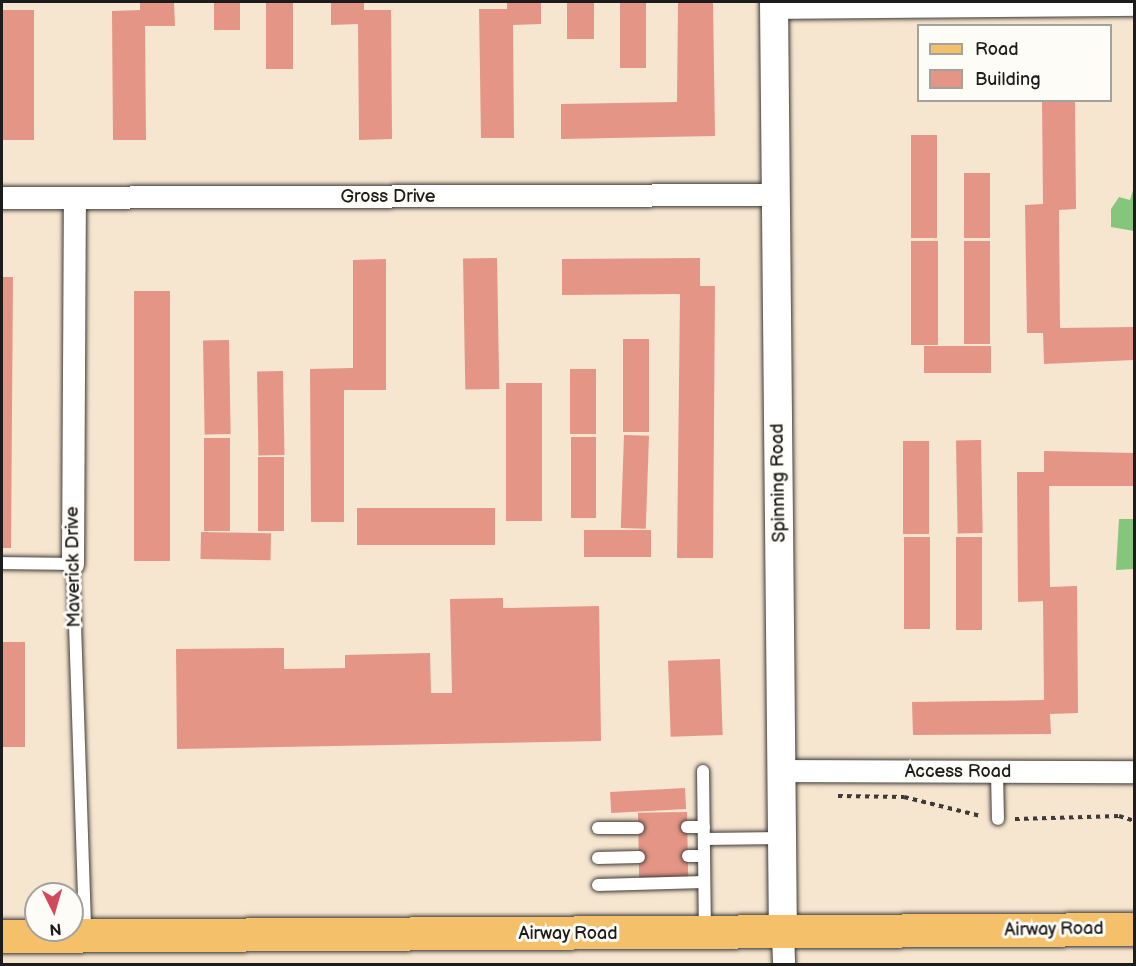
<!DOCTYPE html>
<html>
<head>
<meta charset="utf-8">
<style>
	body { margin:0 }
	#map { position:relative; width:1136px; height:966px; overflow:hidden; background:#f6e5cf; font-family:"Balsamiq Sans",sans-serif }
	div>[style] { position:absolute }
	.green>* { inset:0; background:#85c57c }
	.building>* { inset:0; background:#e49586; transform-origin:0 0 }
	.path>* { height:4px; margin-top:-2px; transform-origin:0; background:repeating-linear-gradient(90deg,#3d3a37 0 4.5px,transparent 0 9px) }
	.roads { filter:drop-shadow(0 0 2px #3d3a37) drop-shadow(0 0 2px #3d3a37) }
	.service>* { height:12px; margin:-6px; padding:0 6px; transform-origin:6px; border-radius:6px; background:#fff }
	.minor>* { height:22px; margin:-11px; padding:0 11px; transform-origin:11px; border-radius:11px; background:#fff }
	.tertiary>* { height:28px; margin:-14px; padding:0 14px; transform-origin:14px; border-radius:14px; background:#fff }
	.primary>* { height:33px; margin:-16.5px; padding:0 16.5px; transform-origin:16.5px; border-radius:16.5px; background:#f4c16a }
	span { translate:-50% -50%; white-space:nowrap; text-align:center; line-height:1.15; -webkit-text-stroke:6px #fdfcf7; paint-order:stroke }
	.street-label { font-size:18px; color:#1c1c1c }
	.frame { position:absolute; inset:0; border:3px solid #1c1c1c; pointer-events:none }
	.legend { position:absolute; left:917px; top:24px; width:195px; height:78px; box-sizing:border-box; background:#fdfcf7; border:2px solid #a3a29f; margin:0; padding:8px 10px; list-style:none; font-size:18px; color:#1c1c1c }
	.legend li { display:flex; align-items:center; gap:12px; height:30px }
	.legend b { width:30px; border:2px solid #a3a29f }
	.north { position:absolute; left:24px; top:882px; width:60px; height:60px; box-sizing:border-box; background:#fdfcf7; border:2px solid #a3a29f; border-radius:50%; rotate:175deg; font-size:16px; font-weight:700; line-height:24px; text-align:center; color:#1c1c1c }
	.north::after { content:''; display:block; margin:auto; width:21px; height:27px; background:#d1495b; clip-path:polygon(50% 0,100% 100%,50% 72%,0 100%) }
</style>
</head>
<body>
<div id="map">
	<div class="green">
		<div style="clip-path:polygon(1134px 187px,1134px 231px,1111px 227px,1111px 209px,1119px 197px,1130px 200px)"></div>
		<div style="clip-path:polygon(1119px 519px,1134px 519px,1134px 569px,1116px 570px)"></div>
	</div>
	<div class="building">
		<div style="clip-path:polygon(140px 2px,174px 2px,175px 26px,145px 26px,146px 140px,113px 140px,112px 11px,140px 10px)"></div>
		<div style="left:214px;top:2px;width:26px;height:28px"></div>
		<div style="left:266px;top:2px;width:27px;height:67px"></div>
		<div style="clip-path:polygon(331px 2px,364px 2px,364px 10px,391px 10px,392px 139px,359px 140px,358px 24px,331px 25px)"></div>
		<div style="clip-path:polygon(507px 2px,541px 2px,541px 24px,513px 25px,514px 138px,481px 138px,479px 9px,507px 9px)"></div>
		<div style="left:567px;top:2px;width:27px;height:37px"></div>
		<div style="left:620px;top:2px;width:26px;height:66px"></div>
		<div style="clip-path:polygon(678px 2px,713px 2px,715px 136px,561px 139px,561px 104px,677px 102px)"></div>
		<div style="left:34px;top:10px;width:130px;height:32px;rotate:90deg"></div>
		<div style="clip-path:polygon(1042px 100px,1075px 100px,1076px 209px,1059px 210px,1060px 328px,1134px 327px,1134px 360px,1044px 364px,1043px 333px,1027px 333px,1025px 205px,1043px 204px)"></div>
		<div style="left:911px;top:135px;width:26px;height:103px"></div>
		<div style="left:964px;top:173px;width:26px;height:65px"></div>
		<div style="left:911px;top:241px;width:27px;height:104px"></div>
		<div style="left:964px;top:241px;width:26px;height:103px"></div>
		<div style="left:497px;top:258px;width:131px;height:34px;rotate:89deg"></div>
		<div style="clip-path:polygon(700px 258px,700px 286px,715px 286px,713px 558px,677px 558px,680px 294px,562px 295px,562px 259px)"></div>
		<div style="clip-path:polygon(386px 259px,386px 390px,344px 390px,344px 522px,311px 522px,310px 369px,353px 368px,353px 260px)"></div>
		<div style="clip-path:polygon(2px 277px,13px 277px,11px 548px,2px 548px)"></div>
		<div style="left:134px;top:291px;width:36px;height:270px"></div>
		<div style="left:623px;top:339px;width:26px;height:93px"></div>
		<div style="left:229px;top:340px;width:94px;height:26px;rotate:89deg"></div>
		<div style="left:991px;top:346px;width:27px;height:67px;rotate:90deg"></div>
		<div style="left:570px;top:369px;width:26px;height:65px"></div>
		<div style="left:283px;top:371px;width:84px;height:26px;rotate:89deg"></div>
		<div style="left:542px;top:383px;width:138px;height:36px;rotate:90deg"></div>
		<div style="left:624px;top:435px;width:25px;height:93px;rotate:2deg"></div>
		<div style="left:571px;top:437px;width:25px;height:81px"></div>
		<div style="left:204px;top:438px;width:26px;height:93px"></div>
		<div style="left:981px;top:440px;width:93px;height:25px;rotate:89deg"></div>
		<div style="left:903px;top:441px;width:26px;height:93px"></div>
		<div style="clip-path:polygon(1044px 451px,1134px 453px,1134px 486px,1049px 486px,1050px 587px,1077px 586px,1078px 713px,1050px 714px,1051px 734px,913px 735px,912px 702px,1044px 700px,1043px 601px,1018px 602px,1017px 472px,1044px 472px)"></div>
		<div style="left:258px;top:457px;width:26px;height:74px"></div>
		<div style="left:495px;top:508px;width:37px;height:138px;rotate:90deg"></div>
		<div style="left:651px;top:530px;width:27px;height:67px;rotate:90deg"></div>
		<div style="left:201px;top:532px;width:70px;height:27px;rotate:1deg"></div>
		<div style="left:904px;top:537px;width:26px;height:92px"></div>
		<div style="left:956px;top:537px;width:26px;height:93px"></div>
		<div style="clip-path:polygon(503px 598px,503px 608px,599px 606px,601px 741px,177px 749px,176px 649px,284px 648px,284px 669px,345px 668px,345px 655px,430px 653px,431px 693px,452px 693px,450px 599px)"></div>
		<div style="left:2px;top:642px;width:23px;height:105px"></div>
		<div style="left:720px;top:659px;width:76px;height:52px;rotate:88deg"></div>
		<div style="left:685px;top:788px;width:21px;height:75px;rotate:87deg"></div>
		<div style="left:687px;top:812px;width:66px;height:49px;rotate:89deg"></div>
	</div>
	<div class="path">
		<div style="left:838px;top:796px;width:66px;rotate:0.9deg"></div>
		<div style="left:904px;top:797px;width:79px;rotate:13.9deg"></div>
		<div style="left:1015px;top:819px;width:104px;rotate:-1.7deg"></div>
		<div style="left:1119px;top:816px;width:16px;rotate:18deg"></div>
	</div>
	<div class="roads">
		<div class="service">
			<div style="left:2px;top:563px;width:71px;rotate:0.8deg"></div>
			<div style="left:73px;top:564px;width:370px;rotate:88.1deg"></div>
			<div style="left:703px;top:771px;width:161px;rotate:89.3deg"></div>
			<div style="left:997px;top:773px;width:46px;rotate:88.8deg"></div>
			<div style="left:687px;top:827px;width:17px"></div>
			<div style="left:598px;top:828px;width:40px"></div>
			<div style="left:704px;top:839px;width:79px;rotate:-0.7deg"></div>
			<div style="left:688px;top:856px;width:16px"></div>
			<div style="left:598px;top:858px;width:41px;rotate:-1.4deg"></div>
			<div style="left:598px;top:885px;width:106px;rotate:-1.6deg"></div>
		</div>
		<div class="minor">
			<div style="left:774px;top:8px;width:360px;rotate:-0.5deg"></div>
			<div style="left:2px;top:198px;width:772px;rotate:-0.22deg"></div>
			<div style="left:73px;top:564px;width:366px;rotate:-89.7deg"></div>
			<div style="left:782px;top:771px;width:352px;rotate:0.2deg"></div>
			<div style="left:783px;top:933px;width:31px;rotate:88deg"></div>
		</div>
		<div class="tertiary">
			<div style="left:774px;top:2px;width:931px;rotate:89.45deg"></div>
		</div>
		<div class="primary">
			<div style="left:2px;top:936px;width:1132px;rotate:-0.35deg"></div>
		</div>
	</div>
	<div class="street-label">
		<span style="left:388px;top:197px">Gross Drive</span>
		<span style="left:779px;top:483px;rotate:-91deg">Spinning Road</span>
		<span style="left:74px;top:567px;rotate:-91deg">Maverick Drive</span>
		<span style="left:958px;top:772px">Access Road</span>
		<span style="left:1054px;top:930px;rotate:-1deg">Airway Road</span>
		<span style="left:568px;top:934px">Airway Road</span>
	</div>
	<div class="frame"></div>
	<ul class="legend">
	<li><b style="height:8px;background:#f4c16a"></b>Road</li>
	<li><b style="height:16px;background:#e49586"></b>Building</li>
	</ul>
	<div class="north">N</div>
</div>
</body>
</html>
